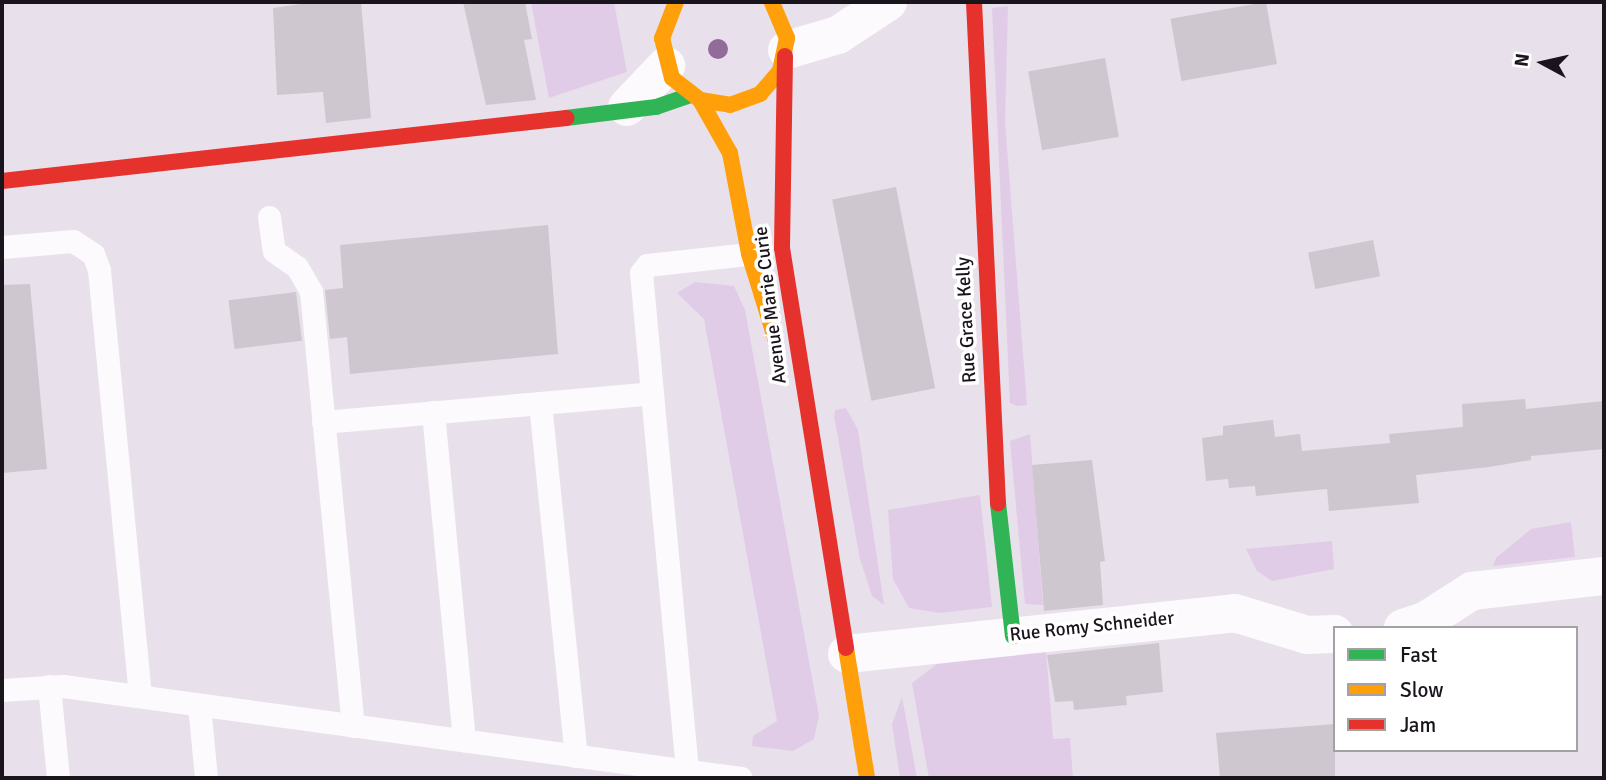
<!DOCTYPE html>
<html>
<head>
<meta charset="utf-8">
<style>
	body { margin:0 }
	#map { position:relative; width:1606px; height:780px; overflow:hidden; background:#e8e0eb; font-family:Signika,sans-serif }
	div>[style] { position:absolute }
	.green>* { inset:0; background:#e1cce7 }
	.building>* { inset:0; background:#cec7d0; transform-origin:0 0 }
	.lane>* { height:23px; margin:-11.5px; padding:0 11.5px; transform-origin:11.5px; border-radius:11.5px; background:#fcfafc }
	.street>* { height:38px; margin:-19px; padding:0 19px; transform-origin:19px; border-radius:19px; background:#fcfafc }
	.fast>* { height:16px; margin:-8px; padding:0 8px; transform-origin:8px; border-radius:8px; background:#30b455 }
	.slow>* { height:16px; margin:-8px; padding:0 8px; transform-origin:8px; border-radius:8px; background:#ff9f0a }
	.jam>* { height:16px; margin:-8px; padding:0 8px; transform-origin:8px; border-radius:8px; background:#e5322d }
	.trees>* { width:20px; height:20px; margin:-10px; border-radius:50%; background:#926b9b }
	span { translate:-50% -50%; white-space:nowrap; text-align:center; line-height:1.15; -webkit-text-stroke:7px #fff; paint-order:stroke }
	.street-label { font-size:19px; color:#1a141c }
	.frame { position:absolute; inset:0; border:4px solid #1a141c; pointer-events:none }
	.legend { position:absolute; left:1333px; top:626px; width:245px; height:126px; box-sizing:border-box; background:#fff; border:2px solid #a3a1a4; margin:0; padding:9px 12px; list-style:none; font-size:21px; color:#1a141c }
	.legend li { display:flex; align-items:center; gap:14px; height:35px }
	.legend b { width:35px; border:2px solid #a3a1a4 }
	.north { position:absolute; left:1508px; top:28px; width:70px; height:70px; -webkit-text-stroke:5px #fff; paint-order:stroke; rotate:278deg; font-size:19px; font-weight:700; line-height:28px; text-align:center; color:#1a141c }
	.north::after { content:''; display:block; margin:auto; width:24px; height:32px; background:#1a141c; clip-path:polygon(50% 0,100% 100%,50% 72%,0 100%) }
</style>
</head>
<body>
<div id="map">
	<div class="green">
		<div style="clip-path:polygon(531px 2px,614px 2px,627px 72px,549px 98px)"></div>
		<div style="clip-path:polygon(1008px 6px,1005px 122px,1027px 405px,1017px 406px,1010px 403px,992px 8px)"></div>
		<div style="clip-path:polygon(695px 282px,734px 286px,745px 310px,819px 716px,814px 739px,793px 751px,752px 746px,753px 736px,777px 721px,704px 319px,677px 293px)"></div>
		<div style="clip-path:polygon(846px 408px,858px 430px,884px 605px,872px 596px,860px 559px,834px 416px,835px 410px)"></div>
		<div style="clip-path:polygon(1030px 434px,1043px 605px,1025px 604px,1010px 441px)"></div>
		<div style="clip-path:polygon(980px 495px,992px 607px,940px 613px,909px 608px,893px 579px,888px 510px)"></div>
		<div style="clip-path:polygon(1571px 522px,1575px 557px,1493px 566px,1496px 558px,1531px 529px)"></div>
		<div style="clip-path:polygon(1332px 541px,1334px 569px,1272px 581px,1257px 571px,1246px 549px)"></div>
		<div style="clip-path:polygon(1046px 651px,1053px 739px,1070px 738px,1073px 778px,929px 778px,912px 683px,937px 664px)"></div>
		<div style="clip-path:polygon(902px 697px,917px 778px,900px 778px,892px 724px)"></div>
	</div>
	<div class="building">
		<div style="clip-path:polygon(315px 2px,361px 2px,371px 118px,326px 123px,323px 92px,277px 95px,273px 8px)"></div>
		<div style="clip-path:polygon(463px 2px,525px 2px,532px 39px,524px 40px,536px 100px,486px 105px)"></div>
		<div style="left:1266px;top:2px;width:63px;height:97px;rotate:80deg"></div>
		<div style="left:1105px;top:58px;width:80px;height:78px;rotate:80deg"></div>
		<div style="left:896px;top:187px;width:205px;height:65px;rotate:79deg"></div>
		<div style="clip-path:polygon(548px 225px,558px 354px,350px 374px,347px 337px,330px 339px,325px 290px,343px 288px,340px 245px)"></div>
		<div style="left:1373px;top:240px;width:37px;height:66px;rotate:79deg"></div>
		<div style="clip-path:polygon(30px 284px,47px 469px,2px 473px,2px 285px)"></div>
		<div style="left:296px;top:292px;width:49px;height:68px;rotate:83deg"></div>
		<div style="clip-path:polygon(1525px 399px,1526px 409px,1604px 401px,1604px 449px,1531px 456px,1531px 460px,1489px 467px,1416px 475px,1419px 503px,1329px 511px,1327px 489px,1256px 496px,1255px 486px,1229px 488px,1228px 479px,1206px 481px,1202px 438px,1223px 435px,1223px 426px,1273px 420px,1275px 437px,1300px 434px,1302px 451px,1390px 443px,1389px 434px,1463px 427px,1462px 404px)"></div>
		<div style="clip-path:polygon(1092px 460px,1105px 561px,1100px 562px,1103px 605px,1044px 611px,1032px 465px)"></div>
		<div style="clip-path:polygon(1159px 643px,1163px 692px,1126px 696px,1127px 705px,1074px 710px,1073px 701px,1055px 702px,1047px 655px)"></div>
		<div style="clip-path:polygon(1335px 724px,1335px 778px,1220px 778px,1216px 733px)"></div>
	</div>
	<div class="lane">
		<div style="left:269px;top:217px;width:34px;rotate:82deg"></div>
		<div style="left:274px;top:251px;width:28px;rotate:35deg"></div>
		<div style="left:297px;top:267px;width:28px;rotate:60deg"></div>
		<div style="left:311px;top:291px;width:437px;rotate:84.5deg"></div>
		<div style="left:2px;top:247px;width:71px;rotate:-4.8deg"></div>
		<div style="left:73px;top:241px;width:24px;rotate:33deg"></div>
		<div style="left:93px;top:254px;width:17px;rotate:69deg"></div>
		<div style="left:99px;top:270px;width:428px;rotate:84.5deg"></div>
		<div style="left:652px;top:393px;width:121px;rotate:-95.2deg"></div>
		<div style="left:641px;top:273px;width:10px;rotate:-53deg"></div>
		<div style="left:647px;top:265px;width:103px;rotate:-6.2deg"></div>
		<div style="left:540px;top:403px;width:355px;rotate:84.2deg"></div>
		<div style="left:433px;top:412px;width:330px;rotate:84.6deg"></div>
		<div style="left:323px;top:422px;width:330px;rotate:-5deg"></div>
		<div style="left:652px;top:393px;width:380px;rotate:84.7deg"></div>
		<div style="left:49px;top:686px;width:92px;rotate:84.4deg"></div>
		<div style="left:2px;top:690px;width:61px;rotate:-3.8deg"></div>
		<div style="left:63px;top:686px;width:684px;rotate:7.73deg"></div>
		<div style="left:199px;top:705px;width:73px;rotate:84.5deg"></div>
	</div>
	<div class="street">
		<div style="left:787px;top:50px;width:53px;rotate:-16.4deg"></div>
		<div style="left:838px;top:35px;width:60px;rotate:-33.4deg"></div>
		<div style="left:627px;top:107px;width:57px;rotate:-46.4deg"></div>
		<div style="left:1403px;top:628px;width:23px;rotate:-18deg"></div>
		<div style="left:1425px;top:621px;width:56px;rotate:-32.6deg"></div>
		<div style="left:1472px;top:591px;width:133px;rotate:-6.5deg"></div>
		<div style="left:847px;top:654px;width:390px;rotate:-6deg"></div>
		<div style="left:1235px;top:613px;width:75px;rotate:17deg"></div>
		<div style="left:1307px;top:635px;width:28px;rotate:-2deg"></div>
	</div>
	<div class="fast">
		<div style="left:566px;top:118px;width:91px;rotate:-7deg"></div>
		<div style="left:656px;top:107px;width:36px;rotate:-19deg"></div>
		<div style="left:998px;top:503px;width:134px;rotate:83.6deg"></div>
	</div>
	<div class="slow">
		<div style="left:676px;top:2px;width:39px;rotate:111deg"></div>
		<div style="left:662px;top:38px;width:41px;rotate:76deg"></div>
		<div style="left:672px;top:78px;width:36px;rotate:38deg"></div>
		<div style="left:700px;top:100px;width:30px;rotate:9deg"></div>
		<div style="left:730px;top:105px;width:32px;rotate:-20deg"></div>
		<div style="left:760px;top:94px;width:30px;rotate:-49deg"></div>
		<div style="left:780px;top:71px;width:34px;rotate:-78deg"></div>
		<div style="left:787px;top:38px;width:39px;rotate:-113deg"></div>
		<div style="left:700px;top:100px;width:61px;rotate:60.5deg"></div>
		<div style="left:730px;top:153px;width:103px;rotate:79.3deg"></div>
		<div style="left:749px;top:254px;width:91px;rotate:72.8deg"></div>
		<div style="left:846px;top:648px;width:132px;rotate:80.8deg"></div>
	</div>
	<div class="jam">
		<div style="left:974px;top:2px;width:502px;rotate:87.26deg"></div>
		<div style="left:785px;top:56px;width:192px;rotate:90.9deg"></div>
		<div style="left:782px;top:248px;width:405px;rotate:80.9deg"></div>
		<div style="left:2px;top:181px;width:568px;rotate:-6.37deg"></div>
	</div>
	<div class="trees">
		<div style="left:718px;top:49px"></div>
	</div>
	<div class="street-label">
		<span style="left:771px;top:305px;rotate:-97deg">Avenue Marie Curie</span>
		<span style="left:967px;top:320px;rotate:-93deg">Rue Grace Kelly</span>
		<span style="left:1092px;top:627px;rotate:-6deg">Rue Romy Schneider</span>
	</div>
	<div class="frame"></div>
	<ul class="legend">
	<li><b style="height:9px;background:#30b455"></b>Fast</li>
	<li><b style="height:9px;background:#ff9f0a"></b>Slow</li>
	<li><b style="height:9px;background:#e5322d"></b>Jam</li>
	</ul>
	<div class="north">N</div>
</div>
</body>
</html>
